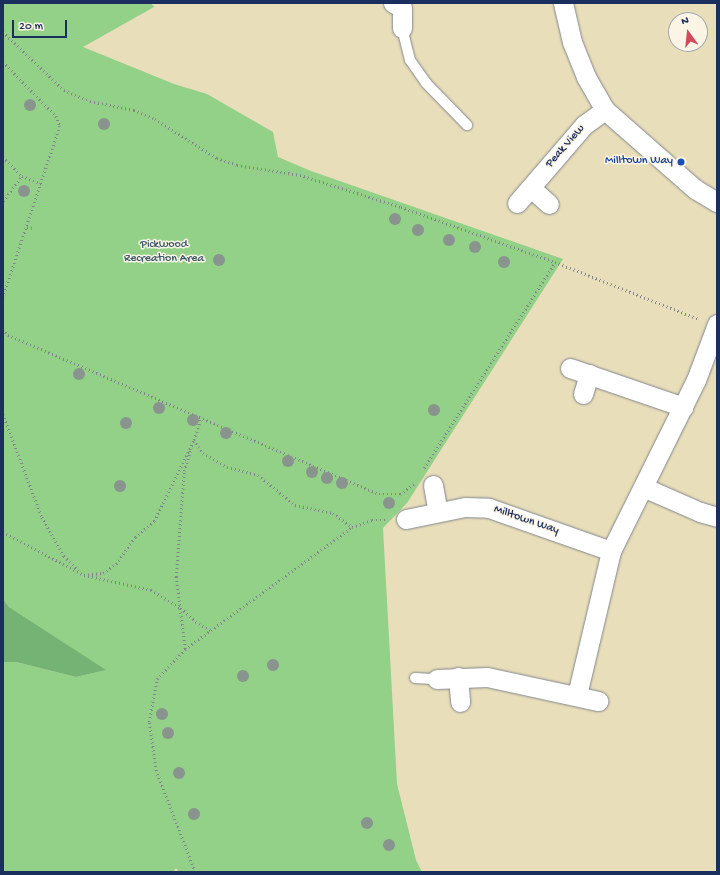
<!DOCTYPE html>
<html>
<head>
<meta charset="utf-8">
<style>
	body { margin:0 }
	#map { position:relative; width:720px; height:875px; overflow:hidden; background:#e8deba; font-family:"Gochi Hand",sans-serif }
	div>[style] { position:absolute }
	.green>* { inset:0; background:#92d187 }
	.forest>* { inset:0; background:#75b374 }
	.path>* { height:2.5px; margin-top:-1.25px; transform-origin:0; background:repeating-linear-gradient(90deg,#82868c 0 1px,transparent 0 4px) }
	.roads { filter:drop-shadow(0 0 1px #82868c) drop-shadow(0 0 1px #82868c) }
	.lane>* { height:10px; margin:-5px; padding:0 5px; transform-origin:5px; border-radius:5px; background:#fff }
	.street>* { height:19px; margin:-9.5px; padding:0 9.5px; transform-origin:9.5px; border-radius:9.5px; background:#fff }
	.trees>* { width:12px; height:12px; margin:-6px; border-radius:50%; background:#88948d }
	.dots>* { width:11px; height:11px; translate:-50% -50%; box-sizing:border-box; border:2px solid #fcf5e5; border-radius:50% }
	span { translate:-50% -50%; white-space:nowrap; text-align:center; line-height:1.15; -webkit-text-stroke:3px #fcf5e5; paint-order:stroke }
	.street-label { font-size:12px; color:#1b2f5e }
	.transit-label { font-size:12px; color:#164399 }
	.right { translate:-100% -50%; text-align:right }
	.park-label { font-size:12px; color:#395868 }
	.frame { position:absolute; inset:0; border:4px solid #1b2f5e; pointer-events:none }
	.north { position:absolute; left:668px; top:12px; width:40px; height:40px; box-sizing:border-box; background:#fcf5e5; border:1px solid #a2a6af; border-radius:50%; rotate:345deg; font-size:11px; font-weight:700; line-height:16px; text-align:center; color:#1b2f5e }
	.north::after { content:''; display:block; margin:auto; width:14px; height:18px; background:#d1495b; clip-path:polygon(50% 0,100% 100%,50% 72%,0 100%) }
	.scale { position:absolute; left:12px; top:20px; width:55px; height:18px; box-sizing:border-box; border:2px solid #1b2f5e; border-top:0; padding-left:5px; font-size:12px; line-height:14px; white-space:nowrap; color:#1b2f5e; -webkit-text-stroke:3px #fcf5e5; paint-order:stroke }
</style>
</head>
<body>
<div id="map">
	<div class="green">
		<div style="clip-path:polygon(3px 3px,151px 3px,154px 7px,83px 47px,174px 84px,207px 94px,273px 132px,278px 157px,311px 171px,563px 259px,407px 503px,383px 528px,397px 784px,416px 860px,422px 872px,179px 872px,176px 868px,173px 872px,3px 872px,3px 662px,16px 662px,76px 677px,105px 670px,9px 607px,3px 599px)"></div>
	</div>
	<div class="forest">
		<div style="clip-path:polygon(3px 599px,9px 607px,106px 670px,76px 677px,16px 662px,3px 662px)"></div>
	</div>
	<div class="path">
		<div style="left:3px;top:32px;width:84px;rotate:43.6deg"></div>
		<div style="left:64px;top:90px;width:28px;rotate:23deg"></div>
		<div style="left:90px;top:101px;width:45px;rotate:11.6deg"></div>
		<div style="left:134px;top:110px;width:23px;rotate:23deg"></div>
		<div style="left:155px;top:119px;width:73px;rotate:32.2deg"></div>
		<div style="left:217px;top:158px;width:21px;rotate:19deg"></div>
		<div style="left:237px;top:165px;width:64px;rotate:9deg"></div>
		<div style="left:300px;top:175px;width:106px;rotate:17.6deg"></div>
		<div style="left:401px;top:207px;width:164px;rotate:19.7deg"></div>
		<div style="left:555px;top:262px;width:155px;rotate:21.6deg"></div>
		<div style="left:3px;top:62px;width:76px;rotate:45.5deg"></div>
		<div style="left:56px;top:116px;width:11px;rotate:68deg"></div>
		<div style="left:60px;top:126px;width:180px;rotate:108.4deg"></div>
		<div style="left:3px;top:157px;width:27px;rotate:45deg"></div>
		<div style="left:3px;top:201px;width:31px;rotate:-53deg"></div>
		<div style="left:22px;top:176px;width:22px;rotate:22deg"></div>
		<div style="left:27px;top:227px;width:5px;rotate:11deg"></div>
		<div style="left:3px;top:329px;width:8px;rotate:50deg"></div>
		<div style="left:8px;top:335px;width:404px;rotate:23.2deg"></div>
		<div style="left:379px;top:494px;width:21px"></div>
		<div style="left:400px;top:494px;width:17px;rotate:-36deg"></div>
		<div style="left:3px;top:414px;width:110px;rotate:69.3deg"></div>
		<div style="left:42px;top:517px;width:45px;rotate:60.6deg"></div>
		<div style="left:64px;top:556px;width:25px;rotate:45deg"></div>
		<div style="left:194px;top:440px;width:24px;rotate:-73deg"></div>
		<div style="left:424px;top:468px;width:244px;rotate:-57.5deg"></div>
		<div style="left:3px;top:532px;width:92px;rotate:28deg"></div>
		<div style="left:84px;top:575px;width:69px;rotate:12.6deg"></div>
		<div style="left:151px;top:590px;width:35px;rotate:31deg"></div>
		<div style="left:181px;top:608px;width:24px;rotate:42deg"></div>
		<div style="left:199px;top:624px;width:13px;rotate:27deg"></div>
		<div style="left:84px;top:575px;width:19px;rotate:-6deg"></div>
		<div style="left:103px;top:573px;width:16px;rotate:-35deg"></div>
		<div style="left:116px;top:564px;width:33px;rotate:-55deg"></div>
		<div style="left:135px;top:537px;width:25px;rotate:-40deg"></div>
		<div style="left:154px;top:521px;width:90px;rotate:-63.7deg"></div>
		<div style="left:194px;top:440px;width:16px;rotate:55deg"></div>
		<div style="left:203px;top:453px;width:28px;rotate:30deg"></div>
		<div style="left:227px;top:467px;width:32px;rotate:14deg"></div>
		<div style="left:258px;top:475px;width:48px;rotate:39deg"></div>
		<div style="left:295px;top:505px;width:39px;rotate:12deg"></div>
		<div style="left:333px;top:513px;width:24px;rotate:36deg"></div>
		<div style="left:185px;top:649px;width:73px;rotate:-97.1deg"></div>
		<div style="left:176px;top:577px;width:106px;rotate:-85.7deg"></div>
		<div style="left:184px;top:471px;width:24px;rotate:-73deg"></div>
		<div style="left:195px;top:872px;width:108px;rotate:-111.1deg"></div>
		<div style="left:156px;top:771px;width:49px;rotate:-98.1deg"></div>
		<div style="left:149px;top:722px;width:44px;rotate:-79.5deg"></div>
		<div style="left:157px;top:679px;width:41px;rotate:-47deg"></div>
		<div style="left:185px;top:649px;width:207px;rotate:-36.1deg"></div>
		<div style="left:352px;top:527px;width:21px;rotate:-19deg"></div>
		<div style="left:372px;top:520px;width:16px"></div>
	</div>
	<div class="roads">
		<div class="lane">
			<div style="left:402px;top:28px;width:33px;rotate:76deg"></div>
			<div style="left:410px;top:60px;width:28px;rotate:55deg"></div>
			<div style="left:426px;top:83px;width:59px;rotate:45.7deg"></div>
			<div style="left:415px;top:678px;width:22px;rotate:3deg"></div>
		</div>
		<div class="street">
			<div style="left:393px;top:3px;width:10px;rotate:29deg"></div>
			<div style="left:402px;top:8px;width:20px;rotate:90deg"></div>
			<div style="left:563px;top:3px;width:40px;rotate:77deg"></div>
			<div style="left:572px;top:42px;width:38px;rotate:68deg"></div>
			<div style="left:586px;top:77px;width:38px;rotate:60deg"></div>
			<div style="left:605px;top:110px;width:120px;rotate:41.3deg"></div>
			<div style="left:695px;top:189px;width:26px;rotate:31deg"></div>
			<div style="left:531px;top:188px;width:24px;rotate:42deg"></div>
			<div style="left:517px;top:203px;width:103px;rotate:-49.3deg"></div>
			<div style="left:584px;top:125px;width:26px;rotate:-36deg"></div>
			<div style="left:570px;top:368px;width:120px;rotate:19deg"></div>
			<div style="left:583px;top:394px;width:21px;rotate:-73deg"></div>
			<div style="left:433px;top:485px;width:27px;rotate:80deg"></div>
			<div style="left:643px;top:487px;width:62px;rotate:23.7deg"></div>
			<div style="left:700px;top:512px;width:18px;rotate:16deg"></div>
			<div style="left:406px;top:519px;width:60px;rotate:-11.5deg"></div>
			<div style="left:465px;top:507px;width:24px;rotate:2deg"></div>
			<div style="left:489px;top:508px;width:129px;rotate:19.4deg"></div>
			<div style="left:458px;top:677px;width:25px;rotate:85deg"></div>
			<div style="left:437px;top:679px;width:50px;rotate:-2.3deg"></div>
			<div style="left:487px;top:677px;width:114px;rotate:12.2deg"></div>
			<div style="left:577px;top:695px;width:148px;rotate:-76.7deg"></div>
			<div style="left:611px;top:551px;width:191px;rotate:-63.6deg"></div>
			<div style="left:696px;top:380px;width:60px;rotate:-69.4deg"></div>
		</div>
	</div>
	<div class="trees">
		<div style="left:30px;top:105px"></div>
		<div style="left:104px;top:124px"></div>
		<div style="left:24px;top:191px"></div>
		<div style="left:395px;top:219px"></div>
		<div style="left:418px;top:230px"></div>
		<div style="left:449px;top:240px"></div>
		<div style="left:475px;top:247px"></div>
		<div style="left:219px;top:260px"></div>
		<div style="left:504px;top:262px"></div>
		<div style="left:79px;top:374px"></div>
		<div style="left:159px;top:408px"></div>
		<div style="left:434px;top:410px"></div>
		<div style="left:193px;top:420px"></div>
		<div style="left:126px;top:423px"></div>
		<div style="left:226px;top:433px"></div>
		<div style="left:288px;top:461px"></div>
		<div style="left:312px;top:472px"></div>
		<div style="left:327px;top:478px"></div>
		<div style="left:342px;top:483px"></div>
		<div style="left:120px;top:486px"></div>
		<div style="left:389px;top:503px"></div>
		<div style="left:273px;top:665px"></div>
		<div style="left:243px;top:676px"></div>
		<div style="left:162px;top:714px"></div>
		<div style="left:168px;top:733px"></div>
		<div style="left:179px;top:773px"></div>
		<div style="left:194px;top:814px"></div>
		<div style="left:367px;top:823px"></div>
		<div style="left:389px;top:845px"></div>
	</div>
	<div class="dots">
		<div style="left:681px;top:162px;background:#1a4fb4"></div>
	</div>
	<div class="street-label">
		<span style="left:566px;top:147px;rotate:-49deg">Peak View</span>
		<span style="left:526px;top:521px;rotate:19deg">Milltown Way</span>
	</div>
	<div class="transit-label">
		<span class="right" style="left:673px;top:162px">Milltown Way</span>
	</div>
	<div class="park-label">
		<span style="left:164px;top:253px">Pickwood<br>Recreation Area</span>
	</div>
	<div class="frame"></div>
	<div class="north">N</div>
	<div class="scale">20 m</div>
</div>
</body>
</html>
